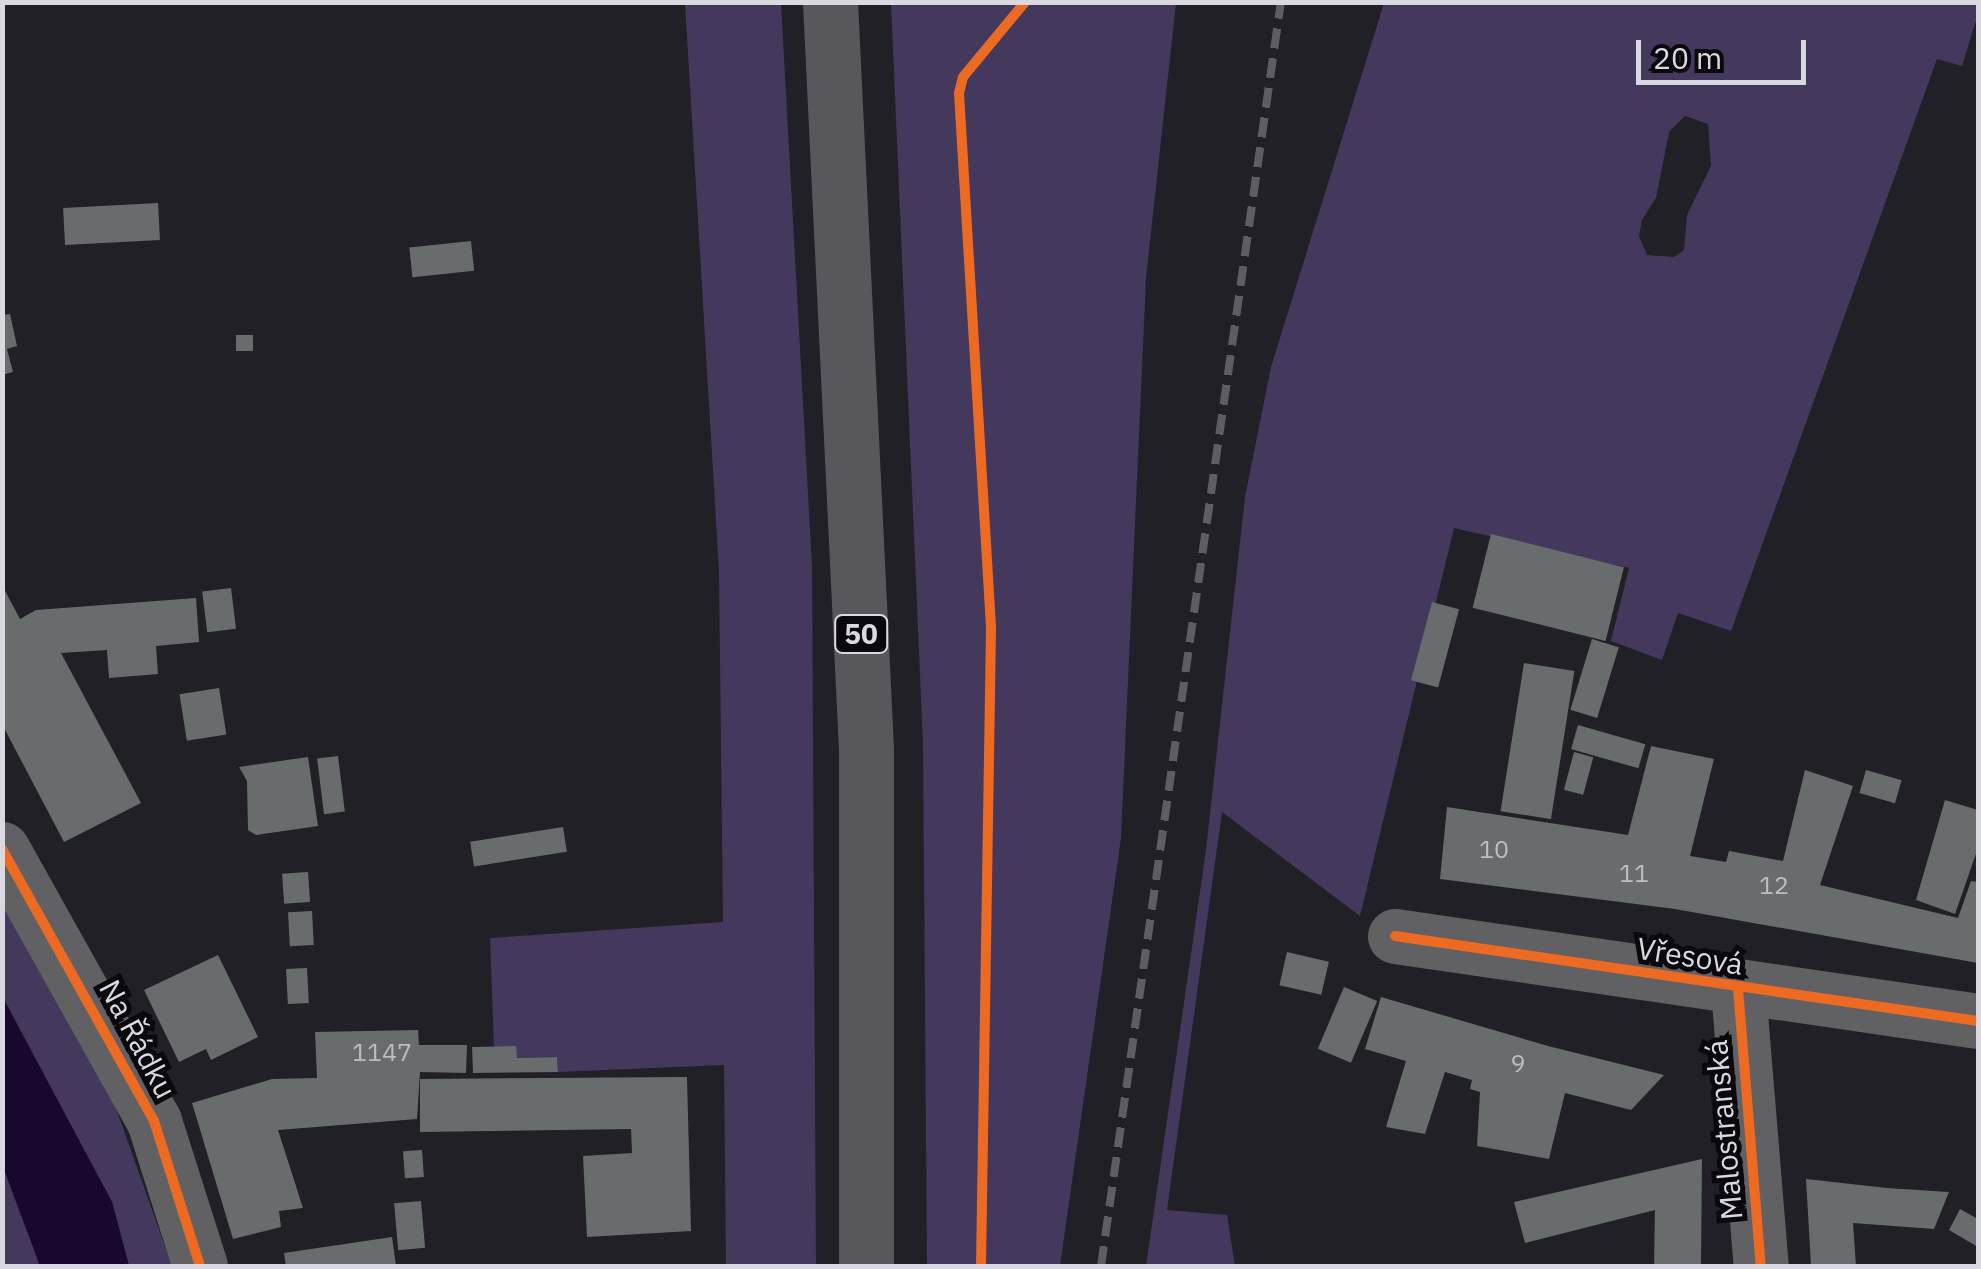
<!DOCTYPE html>
<html>
<head>
<meta charset="utf-8">
<style>
	body { margin:0 }
	#map { position:relative; width:1981px; height:1269px; overflow:hidden; background:#212026; font-family:"IBM Plex Sans",sans-serif }
	div>[style] { position:absolute }
	.green>* { inset:0; background:#44385d }
	.water>* { inset:0; background:#18072e }
	.building>* { inset:0; background:#686c6d; transform-origin:0 0 }
	.minor>* { height:55px; margin:-27.5px; padding:0 27.5px; transform-origin:27.5px; border-radius:27.5px; background:#616063 }
	.major>* { height:55px; margin:-27.5px; padding:0 27.5px; transform-origin:27.5px; border-radius:27.5px; background:#58575c }
	.rail>* { height:8px; margin-top:-4px; transform-origin:0; background:repeating-linear-gradient(90deg,#5e5e62 0 20px,transparent 0 30px) }
	.cycleway>* { height:10px; margin:-5px; padding:0 5px; transform-origin:5px; border-radius:5px; background:#ed6a23 }
	span { translate:-50% -50%; white-space:nowrap; text-align:center; line-height:1.15; -webkit-text-stroke:10px #0a080d; paint-order:stroke }
	.number-label { font-size:25px; color:#bebdc3 }
	.number-label span { -webkit-text-stroke-width:0 }
	.shield-label span { padding:2px 8px; background:#0a080d; border:2px solid; border-radius:8px; -webkit-text-stroke-width:0 }
	.shield-label { font-size:28px; color:#dad8e0; font-weight:700 }
	.street-label { font-size:30px; color:#dad8e0 }
	.frame { position:absolute; inset:0; border:5px solid #dad8e0; pointer-events:none }
	.scale { position:absolute; left:1636px; top:40px; width:170px; height:45px; box-sizing:border-box; border:5px solid #dad8e0; border-top:0; padding-left:12px; font-size:30px; line-height:35px; white-space:nowrap; color:#dad8e0; -webkit-text-stroke:8px #0a080d; paint-order:stroke }
</style>
</head>
<body>
<div id="map">
	<div class="green">
		<div style="clip-path:polygon(685px 3px,781px 3px,812px 566px,816px 1266px,726px 1266px,724px 1065px,558px 1072px,557px 1057px,517px 1058px,494px 1047px,490px 938px,723px 922px,719px 571px)"></div>
		<div style="clip-path:polygon(891px 3px,1176px 3px,1146px 278px,1121px 838px,1060px 1266px,927px 1266px,923px 744px)"></div>
		<div style="clip-path:polygon(evenodd,1384px 3px,1978px 3px,1978px 14px,1962px 66px,1937px 59px,1731px 631px,1678px 613px,1662px 660px,1611px 641px,1629px 568px,1454px 528px,1360px 916px,1222px 812px,1167px 1210px,1227px 1215px,1235px 1266px,1146px 1266px,1206px 850px,1245px 497px,1271px 367px,1384px 3px,1685px 116px,1708px 124px,1711px 166px,1687px 215px,1684px 250px,1674px 257px,1647px 255px,1639px 236px,1642px 220px,1656px 198px,1669px 132px,1685px 116px)"></div>
		<div style="clip-path:polygon(2px 896px,113px 1100px,172px 1266px,129px 1266px,112px 1202px,3px 997px)"></div>
		<div style="clip-path:polygon(2px 1167px,13px 1186px,40px 1266px,3px 1266px)"></div>
	</div>
	<div class="water">
		<div style="clip-path:polygon(2px 997px,112px 1202px,129px 1266px,40px 1266px,3px 1167px)"></div>
	</div>
	<div class="building">
		<div style="left:158px;top:203px;width:37px;height:95px;rotate:87deg"></div>
		<div style="left:471px;top:241px;width:30px;height:62px;rotate:84deg"></div>
		<div style="clip-path:polygon(10px 314px,17px 346px,7px 349px,13px 372px,2px 375px,2px 315px)"></div>
		<div style="left:236px;top:335px;width:17px;height:16px"></div>
		<div style="left:1491px;top:534px;width:137px;height:76px;rotate:14deg"></div>
		<div style="clip-path:polygon(2px 585px,20px 619px,36px 610px,196px 598px,199px 642px,156px 646px,158px 674px,109px 678px,107px 650px,61px 653px,141px 803px,64px 842px,2px 724px)"></div>
		<div style="left:231px;top:588px;width:41px;height:29px;rotate:83deg"></div>
		<div style="left:1432px;top:602px;width:28px;height:81px;rotate:15deg"></div>
		<div style="left:1592px;top:639px;width:28px;height:74px;rotate:17deg"></div>
		<div style="left:1524px;top:663px;width:51px;height:150px;rotate:9deg"></div>
		<div style="left:219px;top:688px;width:47px;height:40px;rotate:81deg"></div>
		<div style="left:1578px;top:725px;width:70px;height:25px;rotate:16deg"></div>
		<div style="clip-path:polygon(1651px 746px,1714px 759px,1690px 856px,1726px 862px,1729px 851px,1783px 861px,1805px 770px,1853px 786px,1820px 885px,1958px 918px,1971px 881px,1978px 882px,1978px 963px,1675px 909px,1440px 879px,1447px 807px,1628px 835px)"></div>
		<div style="left:1574px;top:752px;width:20px;height:39px;rotate:15deg"></div>
		<div style="left:338px;top:756px;width:56px;height:21px;rotate:83deg"></div>
		<div style="clip-path:polygon(308px 757px,318px 826px,256px 835px,248px 830px,247px 781px,239px 767px)"></div>
		<div style="left:1866px;top:770px;width:37px;height:24px;rotate:16deg"></div>
		<div style="clip-path:polygon(1945px 800px,1978px 810px,1978px 848px,1955px 914px,1916px 900px)"></div>
		<div style="left:563px;top:827px;width:25px;height:94px;rotate:81deg"></div>
		<div style="left:308px;top:872px;width:30px;height:26px;rotate:86deg"></div>
		<div style="left:312px;top:911px;width:34px;height:24px;rotate:87deg"></div>
		<div style="left:1287px;top:952px;width:43px;height:34px;rotate:13deg"></div>
		<div style="clip-path:polygon(218px 955px,258px 1037px,211px 1060px,206px 1049px,179px 1062px,144px 990px)"></div>
		<div style="left:307px;top:968px;width:35px;height:21px;rotate:87deg"></div>
		<div style="left:1344px;top:987px;width:36px;height:67px;rotate:23deg"></div>
		<div style="clip-path:polygon(1381px 997px,1548px 1046px,1664px 1075px,1631px 1110px,1565px 1093px,1549px 1159px,1477px 1146px,1480px 1092px,1470px 1089px,1472px 1080px,1445px 1072px,1425px 1134px,1386px 1127px,1406px 1061px,1365px 1049px)"></div>
		<div style="clip-path:polygon(418px 1030px,419px 1045px,467px 1045px,466px 1073px,420px 1072px,417px 1119px,278px 1130px,303px 1208px,279px 1211px,281px 1227px,233px 1239px,192px 1103px,272px 1079px,317px 1078px,315px 1032px)"></div>
		<div style="clip-path:polygon(516px 1046px,517px 1058px,557px 1057px,558px 1072px,473px 1073px,472px 1047px)"></div>
		<div style="clip-path:polygon(687px 1077px,691px 1231px,587px 1237px,583px 1156px,632px 1153px,631px 1129px,420px 1132px,420px 1079px)"></div>
		<div style="left:422px;top:1150px;width:27px;height:19px;rotate:86deg"></div>
		<div style="clip-path:polygon(1702px 1159px,1701px 1266px,1654px 1266px,1655px 1210px,1525px 1243px,1514px 1202px)"></div>
		<div style="clip-path:polygon(1806px 1179px,1887px 1188px,1949px 1192px,1934px 1229px,1853px 1223px,1856px 1266px,1811px 1266px)"></div>
		<div style="left:421px;top:1201px;width:47px;height:27px;rotate:85deg"></div>
		<div style="clip-path:polygon(1960px 1209px,1978px 1219px,1978px 1247px,1949px 1230px)"></div>
		<div style="clip-path:polygon(392px 1237px,396px 1266px,286px 1266px,284px 1253px)"></div>
	</div>
	<div class="minor">
		<div style="left:2px;top:849px;width:312px;rotate:60.8deg"></div>
		<div style="left:154px;top:1121px;width:152px;rotate:72.4deg"></div>
		<div style="left:1395px;top:936px;width:589px;rotate:8.3deg"></div>
		<div style="left:1738px;top:989px;width:278px;rotate:85.3deg"></div>
	</div>
	<div class="major">
		<div style="left:830px;top:2px;width:749px;rotate:87.24deg"></div>
		<div style="left:866px;top:750px;width:516px;rotate:90deg"></div>
	</div>
	<div class="rail">
		<div style="left:1101px;top:1266px;width:1277px;rotate:-81.9deg"></div>
	</div>
	<div class="cycleway">
		<div style="left:2px;top:849px;width:312px;rotate:60.8deg"></div>
		<div style="left:154px;top:1121px;width:152px;rotate:72.4deg"></div>
		<div style="left:1395px;top:936px;width:589px;rotate:8.3deg"></div>
		<div style="left:1738px;top:989px;width:278px;rotate:85.3deg"></div>
		<div style="left:981px;top:1266px;width:639px;rotate:-89.1deg"></div>
		<div style="left:991px;top:627px;width:535px;rotate:-93.43deg"></div>
		<div style="left:959px;top:93px;width:16px;rotate:-76deg"></div>
		<div style="left:963px;top:77px;width:97px;rotate:-50.4deg"></div>
	</div>
	<div class="number-label">
		<span style="left:1494px;top:849px">10</span>
		<span style="left:1634px;top:873px">11</span>
		<span style="left:1774px;top:885px">12</span>
		<span style="left:382px;top:1052px">1147</span>
		<span style="left:1518px;top:1063px">9</span>
	</div>
	<div class="shield-label">
		<span style="left:861px;top:634px">50</span>
	</div>
	<div class="street-label">
		<span style="left:1690px;top:956px;rotate:9deg">Vřesová</span>
		<span style="left:138px;top:1039px;rotate:62deg">Na Řádku</span>
		<span style="left:1724px;top:1130px;rotate:-95deg">Malostranská</span>
	</div>
	<div class="frame"></div>
	<div class="scale">20 m</div>
</div>
</body>
</html>
